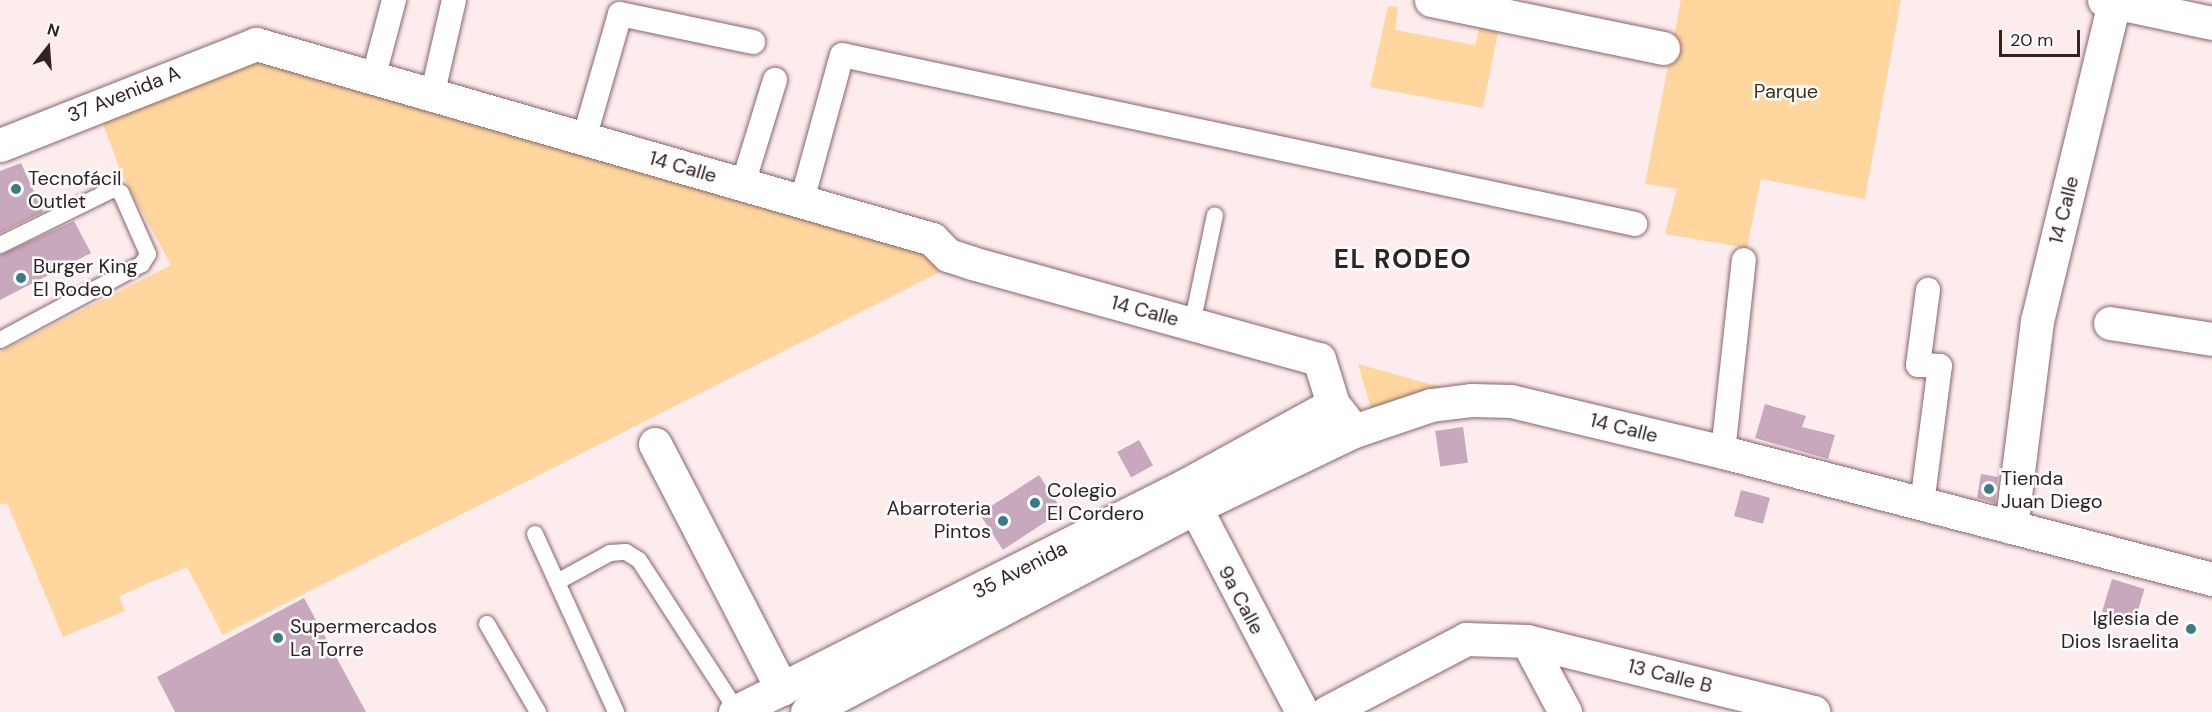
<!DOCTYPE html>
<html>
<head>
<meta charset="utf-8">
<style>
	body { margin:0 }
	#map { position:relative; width:2212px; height:712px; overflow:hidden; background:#fdecee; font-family:"DM Sans",sans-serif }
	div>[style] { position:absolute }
	.green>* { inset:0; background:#fed69e }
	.building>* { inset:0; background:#c7a8bd; transform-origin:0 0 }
	.roads { filter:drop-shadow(0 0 2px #89656a) drop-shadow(0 0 2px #89656a) }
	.service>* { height:16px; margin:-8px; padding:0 8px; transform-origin:8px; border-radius:8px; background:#fff }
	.pedestrian>* { height:24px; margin:-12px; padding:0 12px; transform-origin:12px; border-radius:12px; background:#fff }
	.minor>* { height:33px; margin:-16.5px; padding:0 16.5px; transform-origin:16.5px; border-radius:16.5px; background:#fff }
	.tertiary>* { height:33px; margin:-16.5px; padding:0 16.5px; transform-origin:16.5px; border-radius:16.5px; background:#fff }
	.dots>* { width:16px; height:16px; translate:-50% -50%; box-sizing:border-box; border:3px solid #fefefe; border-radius:50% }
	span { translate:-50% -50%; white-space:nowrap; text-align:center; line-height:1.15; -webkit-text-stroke:5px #fefefe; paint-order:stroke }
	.park-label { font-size:20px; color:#45300e }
	.street-label { font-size:20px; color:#312224 }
	.poi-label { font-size:20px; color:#312224 }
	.left { translate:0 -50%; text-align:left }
	.right { translate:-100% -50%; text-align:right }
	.district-label { font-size:26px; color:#312224; font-weight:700; letter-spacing:1.5px }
	.north { position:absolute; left:18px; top:18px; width:60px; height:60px; -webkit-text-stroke:4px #fefefe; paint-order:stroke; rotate:17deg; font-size:16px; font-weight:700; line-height:24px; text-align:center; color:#312224 }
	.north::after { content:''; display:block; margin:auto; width:21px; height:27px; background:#312224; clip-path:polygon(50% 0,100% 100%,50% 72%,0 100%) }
	.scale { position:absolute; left:1999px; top:30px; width:81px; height:27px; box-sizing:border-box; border:3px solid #312224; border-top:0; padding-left:8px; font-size:18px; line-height:21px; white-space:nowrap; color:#312224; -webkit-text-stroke:4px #fefefe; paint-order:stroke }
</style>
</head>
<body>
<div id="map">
	<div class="green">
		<div style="clip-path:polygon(1681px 0,1901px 0,1865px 199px,1761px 179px,1747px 248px,1665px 234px,1677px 189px,1645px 184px)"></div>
		<div style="clip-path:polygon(1388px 6px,1398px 7px,1395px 30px,1475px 45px,1480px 27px,1498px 32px,1483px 108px,1370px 87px)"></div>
		<div style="clip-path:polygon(251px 58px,921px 245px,940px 272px,223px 635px,187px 567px,119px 596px,125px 611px,63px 637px,7px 503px,0 505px,0 352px,171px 265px,121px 173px,101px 118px)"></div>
		<div style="clip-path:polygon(1358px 364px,1455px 391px,1371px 408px)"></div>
	</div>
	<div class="building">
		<div style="clip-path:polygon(21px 163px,43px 212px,0 233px,0 171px)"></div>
		<div style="clip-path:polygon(74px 221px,91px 253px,0 300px,0 255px)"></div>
		<div style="clip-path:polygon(1765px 404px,1806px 416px,1802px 427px,1835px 435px,1828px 459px,1755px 438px)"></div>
		<div style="left:1463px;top:427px;width:36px;height:28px;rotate:82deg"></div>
		<div style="left:1139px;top:440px;width:29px;height:25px;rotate:61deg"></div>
		<div style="clip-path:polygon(1981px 474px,1998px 477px,1995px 503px,1977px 498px)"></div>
		<div style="left:1039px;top:475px;width:43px;height:71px;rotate:57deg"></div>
		<div style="left:1741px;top:490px;width:30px;height:27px;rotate:15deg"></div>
		<div style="left:2112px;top:579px;width:34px;height:34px;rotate:17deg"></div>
		<div style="clip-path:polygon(304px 598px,366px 712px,175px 712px,157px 677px)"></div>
	</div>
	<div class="roads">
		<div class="service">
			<div style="left:0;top:245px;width:127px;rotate:-26.2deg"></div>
			<div style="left:114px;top:189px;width:8px;rotate:30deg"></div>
			<div style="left:121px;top:193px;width:67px;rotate:66.1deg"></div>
			<div style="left:148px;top:254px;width:12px;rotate:121deg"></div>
			<div style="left:142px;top:264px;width:161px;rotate:151.8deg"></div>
			<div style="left:1192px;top:324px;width:111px;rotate:-78.1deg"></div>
			<div style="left:535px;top:534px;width:196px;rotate:65.5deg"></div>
			<div style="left:557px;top:582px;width:60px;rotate:-28.7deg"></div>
			<div style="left:610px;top:553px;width:16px;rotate:-4deg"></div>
			<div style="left:626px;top:552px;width:15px;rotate:32deg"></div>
			<div style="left:639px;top:560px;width:180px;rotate:57deg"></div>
			<div style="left:487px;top:624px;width:102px;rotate:59.9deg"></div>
		</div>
		<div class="pedestrian">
			<div style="left:373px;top:79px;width:82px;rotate:-75.1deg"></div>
			<div style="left:432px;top:96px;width:98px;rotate:-77.1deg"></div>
			<div style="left:584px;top:139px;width:130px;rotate:-73.9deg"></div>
			<div style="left:620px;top:14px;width:136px;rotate:11.9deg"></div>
			<div style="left:743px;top:184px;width:109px;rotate:-72.9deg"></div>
			<div style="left:802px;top:200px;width:150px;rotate:-74.6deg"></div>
			<div style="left:842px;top:55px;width:811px;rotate:12.03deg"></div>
			<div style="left:1723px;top:452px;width:193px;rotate:-83.8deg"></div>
			<div style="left:1922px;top:504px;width:139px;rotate:-82.6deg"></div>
			<div style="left:1940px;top:366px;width:22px;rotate:-177deg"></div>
			<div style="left:1918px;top:365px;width:76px;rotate:-82.4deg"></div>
		</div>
		<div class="minor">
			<div style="left:1431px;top:0;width:237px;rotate:11.7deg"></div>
			<div style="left:2104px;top:0;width:110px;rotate:12deg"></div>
			<div style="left:0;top:145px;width:275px;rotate:-21.5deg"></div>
			<div style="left:256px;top:44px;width:704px;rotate:16.09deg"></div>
			<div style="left:932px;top:239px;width:23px;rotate:45deg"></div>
			<div style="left:948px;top:255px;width:25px;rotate:18deg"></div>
			<div style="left:972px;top:263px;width:360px;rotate:15.5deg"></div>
			<div style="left:1319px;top:359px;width:47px;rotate:72.7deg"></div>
			<div style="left:2110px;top:323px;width:103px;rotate:8.9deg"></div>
			<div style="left:655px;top:444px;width:276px;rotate:62.6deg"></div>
			<div style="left:1184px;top:486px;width:255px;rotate:62.4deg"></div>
			<div style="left:2011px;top:527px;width:208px;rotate:-82.8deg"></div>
			<div style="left:2037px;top:321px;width:328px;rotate:-76.4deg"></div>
			<div style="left:1527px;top:641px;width:81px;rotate:61.8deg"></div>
			<div style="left:1327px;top:712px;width:157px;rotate:-27.7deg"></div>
			<div style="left:1466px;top:639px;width:61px;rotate:1.9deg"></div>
			<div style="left:1527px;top:641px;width:295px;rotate:13.9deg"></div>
		</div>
		<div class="tertiary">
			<div style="left:735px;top:712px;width:503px;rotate:-26.72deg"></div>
			<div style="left:1184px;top:486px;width:170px;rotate:-28.8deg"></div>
			<div style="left:1333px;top:404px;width:34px;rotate:52deg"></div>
			<div style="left:807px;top:712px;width:440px;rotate:-27.8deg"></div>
			<div style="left:1196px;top:507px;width:175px;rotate:-25.7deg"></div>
			<div style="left:1354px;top:431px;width:81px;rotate:-18.7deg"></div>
			<div style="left:1431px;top:405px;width:40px;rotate:-7.1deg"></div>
			<div style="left:1471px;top:400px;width:40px;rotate:1.4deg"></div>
			<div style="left:1511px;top:401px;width:218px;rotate:13.5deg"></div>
			<div style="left:1723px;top:452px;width:505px;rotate:14.56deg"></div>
		</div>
	</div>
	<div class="dots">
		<div style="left:16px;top:189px;background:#367d86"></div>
		<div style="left:21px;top:278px;background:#367d86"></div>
		<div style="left:1989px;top:489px;background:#367d86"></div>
		<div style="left:1035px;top:503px;background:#367d86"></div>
		<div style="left:1003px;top:521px;background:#367d86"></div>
		<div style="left:2191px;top:629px;background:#367d86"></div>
		<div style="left:278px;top:638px;background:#367d86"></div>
	</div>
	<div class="park-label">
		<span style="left:1786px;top:91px">Parque</span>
	</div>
	<div class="street-label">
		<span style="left:124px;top:94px;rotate:-22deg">37 Avenida A</span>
		<span style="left:683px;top:167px;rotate:16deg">14 Calle</span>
		<span style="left:2064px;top:210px;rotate:-76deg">14 Calle</span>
		<span style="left:1145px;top:311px;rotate:15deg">14 Calle</span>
		<span style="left:1624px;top:428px;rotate:14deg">14 Calle</span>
		<span style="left:1020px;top:570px;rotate:-27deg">35 Avenida</span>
		<span style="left:1241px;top:600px;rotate:62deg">9a Calle</span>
		<span style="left:1670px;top:676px;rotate:14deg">13 Calle B</span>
	</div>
	<div class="poi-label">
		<span class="left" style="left:28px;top:190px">Tecnofácil<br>Outlet</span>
		<span class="left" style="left:33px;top:278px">Burger King<br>El Rodeo</span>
		<span class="left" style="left:2001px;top:490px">Tienda<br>Juan Diego</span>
		<span class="left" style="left:1047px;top:502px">Colegio<br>El Cordero</span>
		<span class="right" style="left:991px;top:520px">Abarroteria<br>Pintos</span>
		<span class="right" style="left:2179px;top:630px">Iglesia de<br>Dios Israelita</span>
		<span class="left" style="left:290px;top:638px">Supermercados<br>La Torre</span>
	</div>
	<div class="district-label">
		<span style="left:1403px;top:260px">EL RODEO</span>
	</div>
	<div class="north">N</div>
	<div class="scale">20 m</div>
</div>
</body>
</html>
